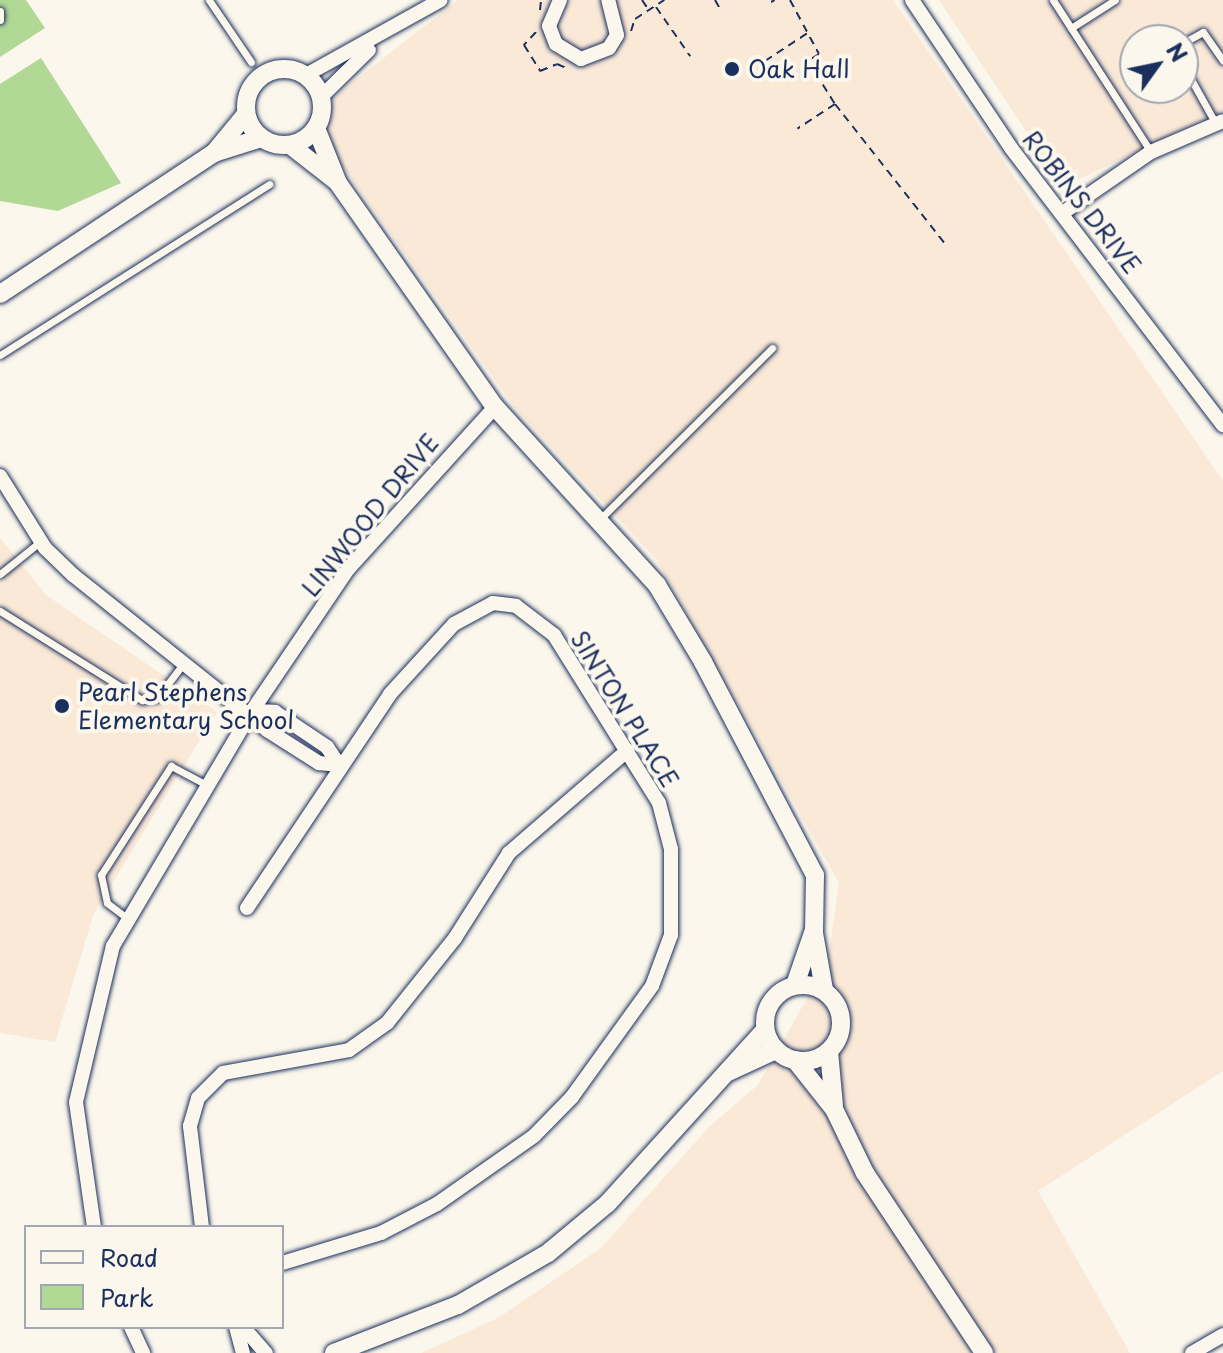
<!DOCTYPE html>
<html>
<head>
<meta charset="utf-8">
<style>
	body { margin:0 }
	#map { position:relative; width:1223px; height:1353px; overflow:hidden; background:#fbf7ec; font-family:"Playpen Sans",sans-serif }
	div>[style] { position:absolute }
	.built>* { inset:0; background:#fae9d7 }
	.green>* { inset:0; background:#b1d895 }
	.path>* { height:2px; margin-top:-1px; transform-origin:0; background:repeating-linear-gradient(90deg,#1b2f5e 0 8px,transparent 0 14px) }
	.roads { filter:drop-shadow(0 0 2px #1b2f5e) drop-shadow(0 0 2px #1b2f5e) }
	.service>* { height:7px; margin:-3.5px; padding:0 3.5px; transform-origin:3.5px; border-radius:3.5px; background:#fbf7ec }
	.minor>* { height:14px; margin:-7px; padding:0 7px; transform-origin:7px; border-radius:7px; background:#fbf7ec }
	.tertiary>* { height:18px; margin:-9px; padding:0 9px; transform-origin:9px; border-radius:9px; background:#fbf7ec }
	.tertiary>.ring { margin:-9px; padding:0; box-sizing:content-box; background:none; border:18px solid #fbf7ec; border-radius:50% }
	.dots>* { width:22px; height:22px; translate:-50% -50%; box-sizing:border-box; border:4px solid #fbf7ec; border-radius:50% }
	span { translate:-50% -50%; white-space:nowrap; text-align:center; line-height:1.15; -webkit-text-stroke:8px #fbf7ec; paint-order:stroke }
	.poi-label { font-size:24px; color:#1b2f5e }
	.left { translate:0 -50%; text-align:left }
	.street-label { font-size:24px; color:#1b2f5e }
	.legend { position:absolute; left:24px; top:1225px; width:260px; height:104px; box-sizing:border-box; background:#fbf7ec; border:2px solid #a1a7b3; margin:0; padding:10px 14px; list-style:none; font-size:24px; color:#1b2f5e }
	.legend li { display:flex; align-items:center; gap:16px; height:40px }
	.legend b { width:40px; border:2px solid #a1a7b3 }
	.north { position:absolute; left:1119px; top:24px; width:80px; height:80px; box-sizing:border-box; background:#fbf7ec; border:2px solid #a1a7b3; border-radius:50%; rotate:57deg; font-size:22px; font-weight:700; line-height:32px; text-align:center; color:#1b2f5e }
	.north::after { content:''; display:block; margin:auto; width:28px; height:36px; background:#1b2f5e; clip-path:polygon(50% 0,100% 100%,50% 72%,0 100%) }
</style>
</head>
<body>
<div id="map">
	<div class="built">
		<div style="clip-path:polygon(458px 0,893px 0,1223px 481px,1223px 1071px,1038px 1191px,1130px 1353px,421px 1353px,498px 1318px,601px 1248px,709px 1127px,758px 1085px,828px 961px,839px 883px,656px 559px,515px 408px,323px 139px,325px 113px,340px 92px)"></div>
		<div style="clip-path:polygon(evenodd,939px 0,1223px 0,1223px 110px,1063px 187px,939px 0,1135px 40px,1183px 40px,1183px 88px,1135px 88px,1135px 40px)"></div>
		<div style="clip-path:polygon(0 538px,46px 595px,217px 712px,94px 913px,55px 1042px,0 1033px)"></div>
	</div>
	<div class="green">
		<div style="clip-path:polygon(0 0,26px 0,45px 28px,0 57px)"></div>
		<div style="clip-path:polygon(41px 58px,121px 183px,58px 211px,0 201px,0 84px)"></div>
	</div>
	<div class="path">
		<div style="left:642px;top:0;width:11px;rotate:56deg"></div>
		<div style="left:715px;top:0;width:8px;rotate:60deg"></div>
		<div style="left:790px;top:0;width:61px;rotate:61.8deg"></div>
		<div style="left:819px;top:54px;width:13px;rotate:148deg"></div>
		<div style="left:808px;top:61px;width:51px;rotate:57.9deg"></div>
		<div style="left:835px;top:104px;width:45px;rotate:146.7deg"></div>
		<div style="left:771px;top:2px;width:4px;rotate:-27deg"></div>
		<div style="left:656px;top:7px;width:60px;rotate:55.2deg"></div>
		<div style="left:540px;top:10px;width:10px;rotate:-84deg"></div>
		<div style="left:631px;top:31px;width:13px;rotate:-72deg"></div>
		<div style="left:635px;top:19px;width:35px;rotate:-33deg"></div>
		<div style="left:536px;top:32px;width:18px;rotate:133deg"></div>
		<div style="left:524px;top:45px;width:31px;rotate:58deg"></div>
		<div style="left:540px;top:71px;width:18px;rotate:-22deg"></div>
		<div style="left:557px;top:64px;width:13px;rotate:23deg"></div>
		<div style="left:765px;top:61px;width:53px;rotate:-33.4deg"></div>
		<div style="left:835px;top:104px;width:178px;rotate:51.8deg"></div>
	</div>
	<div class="roads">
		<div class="service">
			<div style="left:209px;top:0;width:75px;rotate:55.9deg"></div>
			<div style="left:1053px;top:0;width:181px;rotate:57.2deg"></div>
			<div style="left:0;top:11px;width:9px;rotate:90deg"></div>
			<div style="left:1071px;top:28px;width:52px;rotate:-32.5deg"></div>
			<div style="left:1183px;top:43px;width:23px;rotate:-29deg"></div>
			<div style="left:1203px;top:32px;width:35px;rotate:55deg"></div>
			<div style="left:1183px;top:65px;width:68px;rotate:60.8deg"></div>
			<div style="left:0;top:355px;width:319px;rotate:-32.4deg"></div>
			<div style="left:599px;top:520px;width:244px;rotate:-44.8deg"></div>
			<div style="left:0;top:574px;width:53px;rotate:-38.8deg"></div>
			<div style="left:0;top:611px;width:168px;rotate:32.1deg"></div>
			<div style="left:142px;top:700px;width:15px;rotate:-8deg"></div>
			<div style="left:157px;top:698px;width:43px;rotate:-52.6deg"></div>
			<div style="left:127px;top:918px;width:25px;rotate:-143deg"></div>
			<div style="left:107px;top:903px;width:29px;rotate:-102deg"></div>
			<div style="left:101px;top:875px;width:130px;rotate:-57.3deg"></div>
			<div style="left:171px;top:766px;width:40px;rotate:28deg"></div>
		</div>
		<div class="minor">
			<div style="left:560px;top:0;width:28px;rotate:113deg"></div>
			<div style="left:549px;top:26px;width:19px;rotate:69deg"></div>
			<div style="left:556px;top:44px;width:29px;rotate:31deg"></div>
			<div style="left:581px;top:59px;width:30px;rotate:-21deg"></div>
			<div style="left:609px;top:48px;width:15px;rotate:-58deg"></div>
			<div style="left:617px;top:35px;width:36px;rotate:-104deg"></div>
			<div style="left:912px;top:0;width:178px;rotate:56.2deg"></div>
			<div style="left:1011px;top:148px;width:349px;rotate:52.6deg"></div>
			<div style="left:306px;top:75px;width:154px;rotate:-29.1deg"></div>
			<div style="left:321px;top:97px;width:67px;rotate:-44.4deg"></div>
			<div style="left:1064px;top:212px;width:106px;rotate:-34.6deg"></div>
			<div style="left:1151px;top:152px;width:78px;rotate:-23.3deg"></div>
			<div style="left:0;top:476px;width:85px;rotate:58deg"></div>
			<div style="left:45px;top:548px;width:39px;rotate:44deg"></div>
			<div style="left:73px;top:575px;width:248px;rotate:38.6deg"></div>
			<div style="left:267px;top:730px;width:62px;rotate:32.4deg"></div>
			<div style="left:319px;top:763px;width:20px;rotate:6deg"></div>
			<div style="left:252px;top:711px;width:23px;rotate:2deg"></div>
			<div style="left:275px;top:712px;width:63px;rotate:33.9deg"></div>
			<div style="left:327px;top:747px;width:22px;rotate:56deg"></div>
			<div style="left:247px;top:908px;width:257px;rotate:-56.2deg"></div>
			<div style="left:390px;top:694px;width:95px;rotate:-47.6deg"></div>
			<div style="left:454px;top:624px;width:44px;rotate:-28.3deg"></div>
			<div style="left:493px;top:603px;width:23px;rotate:7deg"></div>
			<div style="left:516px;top:606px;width:48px;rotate:37.3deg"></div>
			<div style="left:554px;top:635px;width:198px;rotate:58deg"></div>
			<div style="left:659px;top:803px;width:48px;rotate:75.4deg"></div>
			<div style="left:671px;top:849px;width:86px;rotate:90deg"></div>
			<div style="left:671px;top:935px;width:54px;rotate:110.4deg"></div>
			<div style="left:652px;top:986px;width:137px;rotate:125.8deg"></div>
			<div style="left:572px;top:1097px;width:54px;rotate:134.3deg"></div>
			<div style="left:534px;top:1136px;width:118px;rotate:145deg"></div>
			<div style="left:437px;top:1204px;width:63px;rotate:152.6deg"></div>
			<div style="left:381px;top:1233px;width:103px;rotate:163.1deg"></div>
			<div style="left:94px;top:1227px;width:126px;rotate:-98.2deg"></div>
			<div style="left:76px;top:1102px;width:160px;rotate:-76.7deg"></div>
			<div style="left:113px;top:946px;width:273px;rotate:-59.4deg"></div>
			<div style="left:252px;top:711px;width:173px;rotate:-55.9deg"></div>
			<div style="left:349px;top:568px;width:217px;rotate:-47.8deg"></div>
			<div style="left:202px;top:1227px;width:102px;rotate:-96.8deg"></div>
			<div style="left:190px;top:1126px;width:29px;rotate:-74deg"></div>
			<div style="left:198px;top:1098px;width:35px;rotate:-45deg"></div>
			<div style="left:223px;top:1073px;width:128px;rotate:-10.3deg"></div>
			<div style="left:349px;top:1050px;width:47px;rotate:-35.4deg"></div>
			<div style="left:387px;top:1023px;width:109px;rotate:-51.3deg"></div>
			<div style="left:455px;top:938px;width:101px;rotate:-57.6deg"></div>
			<div style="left:509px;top:853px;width:157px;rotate:-40.9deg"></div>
			<div style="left:131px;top:1327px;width:29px;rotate:65deg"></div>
			<div style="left:236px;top:1327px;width:27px;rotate:75deg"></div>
			<div style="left:243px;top:1327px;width:35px;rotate:49deg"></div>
			<div style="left:1192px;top:1353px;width:36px;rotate:-30deg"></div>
		</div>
		<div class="tertiary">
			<div class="ring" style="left:246px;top:69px;width:58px;height:58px"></div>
			<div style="left:316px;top:128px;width:59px;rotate:68.2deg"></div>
			<div style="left:338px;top:183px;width:274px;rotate:55deg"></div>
			<div style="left:495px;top:407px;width:241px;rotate:47.7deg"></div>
			<div style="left:657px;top:585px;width:90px;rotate:59.1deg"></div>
			<div style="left:703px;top:662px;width:241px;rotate:62.3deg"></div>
			<div style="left:815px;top:875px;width:55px;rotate:91deg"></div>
			<div style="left:814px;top:930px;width:58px;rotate:109.1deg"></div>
			<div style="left:290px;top:145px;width:58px;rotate:38deg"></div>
			<div style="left:214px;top:153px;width:49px;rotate:-17.7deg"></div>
			<div style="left:0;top:294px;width:256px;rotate:-33.4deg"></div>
			<div style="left:214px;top:153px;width:50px;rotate:-50.6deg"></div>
			<div style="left:814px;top:933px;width:58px;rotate:80deg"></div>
			<div class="ring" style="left:765px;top:985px;width:58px;height:58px"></div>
			<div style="left:829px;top:1051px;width:55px;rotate:84.8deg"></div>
			<div style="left:795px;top:1060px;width:63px;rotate:51.5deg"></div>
			<div style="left:834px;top:1109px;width:71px;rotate:64.2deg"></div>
			<div style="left:865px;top:1173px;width:216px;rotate:56.5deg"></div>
			<div style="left:728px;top:1072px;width:53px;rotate:-24.6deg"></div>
			<div style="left:334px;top:1353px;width:133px;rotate:-21.2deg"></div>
			<div style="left:458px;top:1305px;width:104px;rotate:-30deg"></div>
			<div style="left:548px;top:1253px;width:78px;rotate:-39.8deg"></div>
			<div style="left:608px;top:1203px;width:234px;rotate:-47.8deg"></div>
		</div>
	</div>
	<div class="dots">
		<div style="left:732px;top:69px;background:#1b2f5e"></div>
		<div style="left:62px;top:706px;background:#1b2f5e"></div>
	</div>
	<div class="poi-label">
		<span class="left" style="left:748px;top:69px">Oak Hall</span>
		<span class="left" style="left:78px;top:706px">Pearl Stephens<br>Elementary School</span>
	</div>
	<div class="street-label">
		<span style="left:1082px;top:202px;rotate:52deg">ROBINS DRIVE</span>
		<span style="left:370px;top:515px;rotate:-51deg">LINWOOD DRIVE</span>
		<span style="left:625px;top:709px;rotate:58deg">SINTON PLACE</span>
	</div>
	<ul class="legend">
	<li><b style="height:10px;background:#fbf7ec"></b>Road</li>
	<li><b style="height:22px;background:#b1d895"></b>Park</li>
	</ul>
	<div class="north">N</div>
</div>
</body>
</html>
